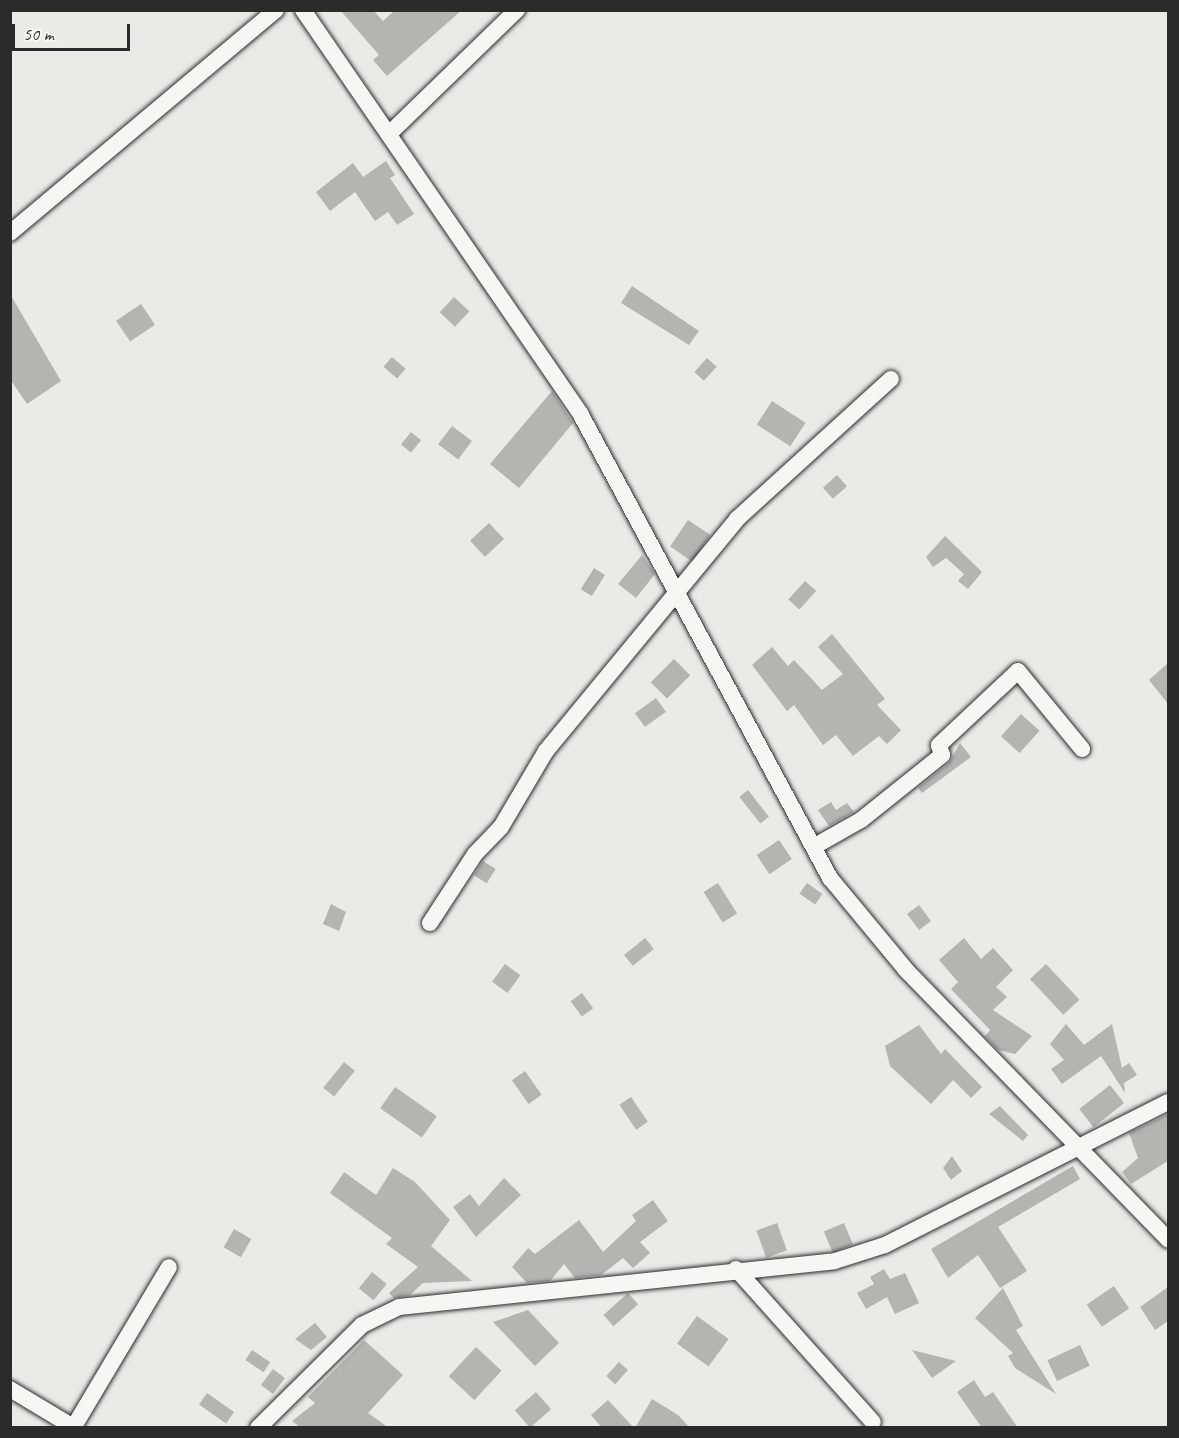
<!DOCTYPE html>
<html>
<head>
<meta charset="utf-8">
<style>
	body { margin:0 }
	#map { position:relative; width:1179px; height:1438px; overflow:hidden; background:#eaeae6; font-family:Caveat,sans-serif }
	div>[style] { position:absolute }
	.building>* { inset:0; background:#b4b4b1; transform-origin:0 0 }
	.roads { filter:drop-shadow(0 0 2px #2b2b2b) drop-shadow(0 0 2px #2b2b2b) }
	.street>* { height:16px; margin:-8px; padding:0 8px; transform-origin:8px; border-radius:8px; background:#f6f6f2 }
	span { translate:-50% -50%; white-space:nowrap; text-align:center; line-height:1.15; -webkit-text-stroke:4.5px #f6f6f2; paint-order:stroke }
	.frame { position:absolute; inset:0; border:12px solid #2b2b2b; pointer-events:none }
	.scale { position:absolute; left:12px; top:24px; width:118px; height:27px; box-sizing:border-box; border:3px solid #2b2b2b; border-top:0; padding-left:8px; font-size:18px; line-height:21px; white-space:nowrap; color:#2b2b2b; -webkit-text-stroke:4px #f6f6f2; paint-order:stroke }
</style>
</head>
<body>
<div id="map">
	<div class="building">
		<div style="clip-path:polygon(340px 10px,373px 10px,383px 21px,395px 10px,462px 10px,387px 76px,373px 60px,379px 55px)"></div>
		<div style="clip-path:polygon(386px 161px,395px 175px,390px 178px,414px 214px,397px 225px,388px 212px,375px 221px,355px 192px,330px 211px,316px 192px,353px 163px,363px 177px)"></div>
		<div style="clip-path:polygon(632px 286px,699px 331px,689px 345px,621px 303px)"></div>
		<div style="clip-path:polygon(10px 294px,61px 381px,27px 404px,10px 379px)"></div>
		<div style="left:454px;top:297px;width:21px;height:21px;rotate:43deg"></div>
		<div style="left:141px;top:304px;width:25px;height:30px;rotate:56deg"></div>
		<div style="left:392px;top:357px;width:18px;height:13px;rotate:41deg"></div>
		<div style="left:707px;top:358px;width:13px;height:19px;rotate:42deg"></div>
		<div style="clip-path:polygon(552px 391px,573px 423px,519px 488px,490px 464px)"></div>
		<div style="left:772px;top:401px;width:40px;height:28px;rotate:33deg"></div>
		<div style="left:452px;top:426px;width:25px;height:23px;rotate:37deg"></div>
		<div style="left:411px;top:432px;width:13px;height:16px;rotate:39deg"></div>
		<div style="left:837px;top:475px;width:15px;height:19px;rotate:48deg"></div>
		<div style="left:688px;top:520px;width:27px;height:32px;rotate:34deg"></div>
		<div style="left:489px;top:523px;width:22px;height:26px;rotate:47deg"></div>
		<div style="clip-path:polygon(945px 536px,982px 572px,968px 589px,958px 581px,964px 574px,946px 558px,933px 567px,926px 557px)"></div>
		<div style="clip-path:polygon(642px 555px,655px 574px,636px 598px,618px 584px)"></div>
		<div style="left:594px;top:568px;width:13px;height:25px;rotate:32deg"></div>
		<div style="left:805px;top:581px;width:15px;height:25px;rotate:42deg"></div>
		<div style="clip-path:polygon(832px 634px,885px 699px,877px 705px,901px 730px,887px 744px,879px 736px,853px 756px,836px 735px,823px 745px,794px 705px,787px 711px,752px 665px,772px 647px,788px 666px,794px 660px,822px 690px,843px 674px,818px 647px)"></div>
		<div style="left:674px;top:659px;width:23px;height:33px;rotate:45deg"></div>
		<div style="clip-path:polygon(1168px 663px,1168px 704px,1149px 680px)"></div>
		<div style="left:656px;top:698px;width:17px;height:26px;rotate:54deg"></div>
		<div style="left:1021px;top:714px;width:25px;height:30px;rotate:42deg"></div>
		<div style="clip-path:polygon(960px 743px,971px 757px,922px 793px,918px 788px,949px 763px)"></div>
		<div style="left:748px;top:790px;width:34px;height:11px;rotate:52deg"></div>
		<div style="clip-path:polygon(831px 802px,836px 810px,847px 803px,854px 812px,829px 826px,818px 810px)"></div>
		<div style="left:779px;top:840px;width:23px;height:27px;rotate:56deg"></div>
		<div style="left:483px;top:861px;width:15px;height:17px;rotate:32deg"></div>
		<div style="left:718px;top:883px;width:36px;height:17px;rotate:58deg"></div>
		<div style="left:807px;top:883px;width:19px;height:13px;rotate:35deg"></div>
		<div style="clip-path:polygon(331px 904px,346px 912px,339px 931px,323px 924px)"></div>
		<div style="left:919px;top:905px;width:20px;height:15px;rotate:53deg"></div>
		<div style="left:645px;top:938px;width:14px;height:27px;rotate:51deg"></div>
		<div style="clip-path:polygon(964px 938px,981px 959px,993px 948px,1013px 970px,996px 987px,1007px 997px,993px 1010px,1032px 1036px,1015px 1054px,998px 1050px,985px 1036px,990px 1030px,951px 989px,958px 982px,939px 960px)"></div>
		<div style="left:505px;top:964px;width:19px;height:22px;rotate:36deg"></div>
		<div style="left:1046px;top:964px;width:49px;height:22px;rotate:47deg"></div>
		<div style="left:582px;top:993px;width:19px;height:14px;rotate:54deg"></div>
		<div style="clip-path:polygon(1066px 1024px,1084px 1045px,1112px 1024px,1122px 1068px,1129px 1063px,1137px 1075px,1124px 1083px,1125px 1093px,1101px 1056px,1062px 1084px,1051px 1069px,1064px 1060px,1050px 1044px)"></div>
		<div style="clip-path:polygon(919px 1025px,941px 1054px,945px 1049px,982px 1087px,971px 1098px,953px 1080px,931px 1104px,890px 1066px,885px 1046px)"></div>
		<div style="left:344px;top:1062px;width:14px;height:33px;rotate:39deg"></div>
		<div style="left:525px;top:1071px;width:29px;height:16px;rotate:55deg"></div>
		<div style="left:1110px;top:1085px;width:23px;height:39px;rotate:52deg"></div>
		<div style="left:395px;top:1087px;width:51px;height:26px;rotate:35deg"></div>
		<div style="left:631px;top:1097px;width:30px;height:14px;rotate:56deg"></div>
		<div style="clip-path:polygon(1000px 1106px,1028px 1135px,1023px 1141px,989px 1114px)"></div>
		<div style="clip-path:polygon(1168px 1114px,1168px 1161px,1131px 1184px,1122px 1172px,1138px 1158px,1129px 1133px)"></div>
		<div style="clip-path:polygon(952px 1156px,962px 1171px,951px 1180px,943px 1168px)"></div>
		<div style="clip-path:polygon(1073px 1166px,1080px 1179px,998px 1227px,1027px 1271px,1000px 1288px,978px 1255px,948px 1278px,931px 1249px)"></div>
		<div style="clip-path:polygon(393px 1168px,415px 1182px,450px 1220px,431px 1246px,472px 1281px,423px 1283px,410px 1295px,394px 1298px,389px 1293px,418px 1267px,386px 1244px,392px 1238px,330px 1193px,344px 1172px,376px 1195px)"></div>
		<div style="clip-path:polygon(504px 1178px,521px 1195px,476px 1237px,453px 1207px,470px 1194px,479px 1206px)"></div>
		<div style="clip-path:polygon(653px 1200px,668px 1221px,640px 1242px,650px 1253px,633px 1268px,623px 1258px,601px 1275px,575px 1278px,564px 1264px,550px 1281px,527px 1283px,512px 1267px,528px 1248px,535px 1254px,579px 1220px,603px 1252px,636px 1221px,632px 1215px)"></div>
		<div style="left:777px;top:1223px;width:29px;height:22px;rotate:70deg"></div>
		<div style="left:844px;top:1223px;width:23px;height:22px;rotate:67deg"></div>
		<div style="left:234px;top:1229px;width:20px;height:21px;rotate:30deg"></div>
		<div style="clip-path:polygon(884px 1269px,890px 1279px,905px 1273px,919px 1303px,895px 1314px,887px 1297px,866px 1309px,857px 1293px,874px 1284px,870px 1277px)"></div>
		<div style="left:372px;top:1272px;width:19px;height:21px;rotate:39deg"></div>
		<div style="left:1114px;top:1286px;width:27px;height:33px;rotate:56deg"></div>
		<div style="clip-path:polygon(1168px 1287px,1168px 1321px,1155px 1330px,1140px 1307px)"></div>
		<div style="clip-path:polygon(1003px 1288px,1023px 1326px,1016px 1330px,1056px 1394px,1015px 1368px,1008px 1356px,1013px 1353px,975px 1318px)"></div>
		<div style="left:628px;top:1293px;width:15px;height:33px;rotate:48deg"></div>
		<div style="clip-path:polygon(528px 1310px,559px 1343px,535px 1366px,493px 1322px)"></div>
		<div style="left:697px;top:1316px;width:39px;height:34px;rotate:36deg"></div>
		<div style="clip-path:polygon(315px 1323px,327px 1337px,311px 1350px,295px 1339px)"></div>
		<div style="clip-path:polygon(364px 1340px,403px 1375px,368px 1413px,389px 1428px,301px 1428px,292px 1421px,315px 1403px,308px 1397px)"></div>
		<div style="left:1080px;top:1345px;width:23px;height:36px;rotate:65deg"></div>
		<div style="left:476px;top:1347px;width:35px;height:40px;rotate:43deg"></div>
		<div style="left:252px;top:1350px;width:22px;height:12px;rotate:34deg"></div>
		<div style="clip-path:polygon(912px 1350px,956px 1361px,932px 1378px)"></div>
		<div style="left:619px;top:1362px;width:12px;height:19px;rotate:42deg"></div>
		<div style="left:273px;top:1369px;width:15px;height:20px;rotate:37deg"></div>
		<div style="clip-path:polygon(974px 1380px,985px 1397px,993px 1392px,1018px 1428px,982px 1428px,957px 1392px)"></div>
		<div style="left:536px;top:1392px;width:23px;height:28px;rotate:49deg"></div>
		<div style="left:207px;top:1393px;width:33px;height:14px;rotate:35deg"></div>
		<div style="clip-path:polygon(652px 1399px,678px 1415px,690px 1428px,635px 1428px)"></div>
		<div style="clip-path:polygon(608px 1400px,634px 1428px,602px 1428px,591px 1415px)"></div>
	</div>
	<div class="roads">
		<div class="street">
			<div style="left:303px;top:10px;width:491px;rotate:55.5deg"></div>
			<div style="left:581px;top:415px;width:526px;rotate:61.73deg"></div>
			<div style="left:830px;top:878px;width:119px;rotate:50.4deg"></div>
			<div style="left:906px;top:970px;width:376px;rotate:45.8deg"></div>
			<div style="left:390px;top:133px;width:177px;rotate:-44.1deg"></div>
			<div style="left:10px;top:233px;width:347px;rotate:-40deg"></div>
			<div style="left:815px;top:846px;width:53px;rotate:-29.5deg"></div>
			<div style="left:861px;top:820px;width:104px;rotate:-38.7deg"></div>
			<div style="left:942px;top:755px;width:10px;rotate:-107deg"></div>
			<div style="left:939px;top:745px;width:108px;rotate:-43.1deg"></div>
			<div style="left:1018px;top:671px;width:101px;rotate:50.6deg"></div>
			<div style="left:430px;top:923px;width:82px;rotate:-56.9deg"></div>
			<div style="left:475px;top:854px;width:37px;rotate:-46deg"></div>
			<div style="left:501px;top:827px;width:88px;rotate:-59.4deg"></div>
			<div style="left:546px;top:751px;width:301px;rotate:-50.5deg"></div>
			<div style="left:737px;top:519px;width:208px;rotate:-42.3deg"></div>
			<div style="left:736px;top:1269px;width:205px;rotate:48.2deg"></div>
			<div style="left:10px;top:1389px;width:76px;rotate:31deg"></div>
			<div style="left:73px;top:1428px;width:187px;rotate:-59.2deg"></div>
			<div style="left:258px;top:1428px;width:146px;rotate:-44.7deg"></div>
			<div style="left:362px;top:1325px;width:41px;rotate:-25.9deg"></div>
			<div style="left:399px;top:1307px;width:438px;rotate:-6deg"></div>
			<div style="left:835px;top:1261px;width:52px;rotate:-17.7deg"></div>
			<div style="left:885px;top:1245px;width:317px;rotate:-26.8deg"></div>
		</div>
	</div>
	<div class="frame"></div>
	<div class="scale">50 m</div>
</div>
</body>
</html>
